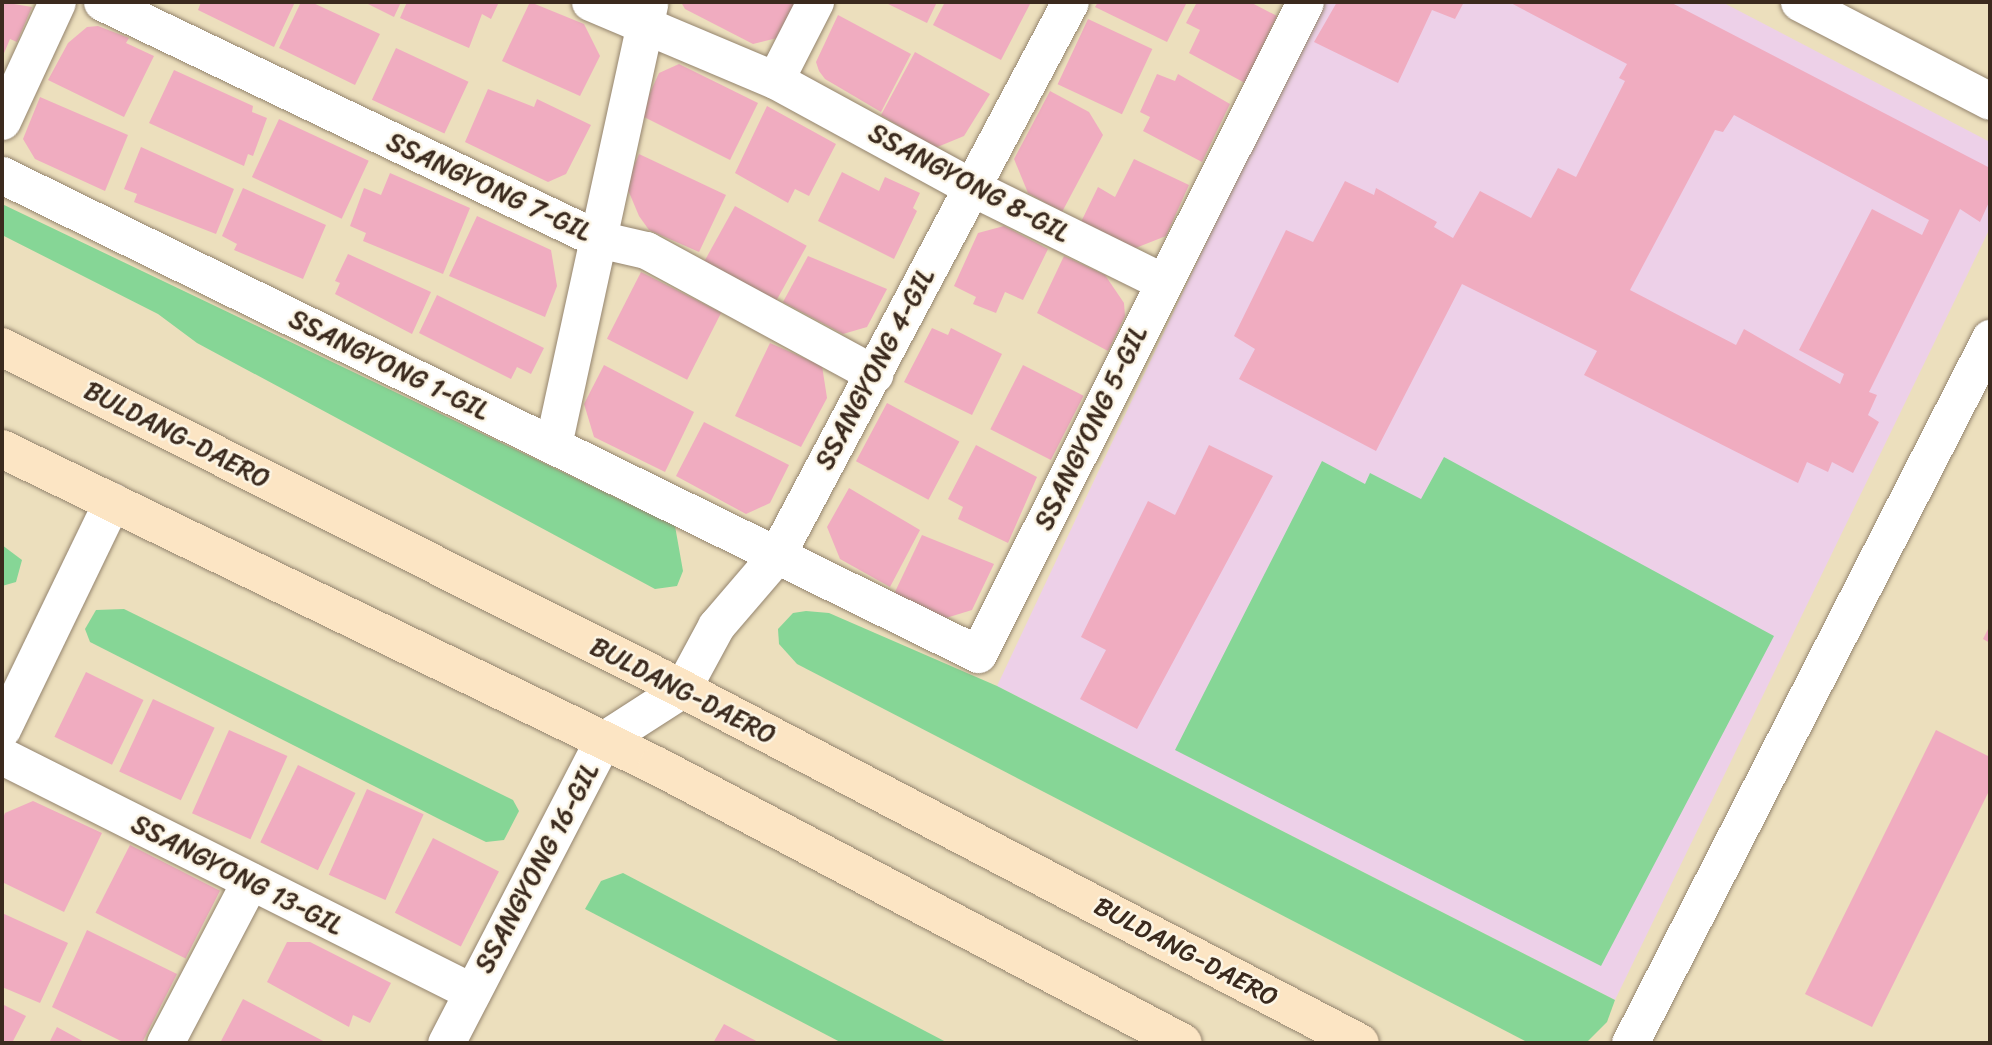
<!DOCTYPE html>
<html>
<head>
<meta charset="utf-8">
<style>
	body { margin:0 }
	#map { position:relative; width:1992px; height:1045px; overflow:hidden; background:#ecdfbd; font-family:Sriracha,sans-serif }
	div>[style] { position:absolute }
	.built>* { inset:0; background:#edd0e8 }
	.green>* { inset:0; background:#86d696 }
	.building>* { inset:0; background:#f0acc0; transform-origin:0 0 }
	.roads { filter:drop-shadow(0 0 2px #94846e) drop-shadow(0 0 2px #94846e) }
	.street>* { height:37px; margin:-18.5px; padding:0 18.5px; transform-origin:18.5px; border-radius:18.5px; background:#fff }
	.secondary>* { height:38px; margin:-19px; padding:0 19px; transform-origin:19px; border-radius:19px; background:#fce5c4 }
	span { translate:-50% -50%; white-space:nowrap; text-align:center; line-height:1.15; -webkit-text-stroke:5px #fcf5e5; paint-order:stroke }
	.street-label { font-size:26px; color:#3b2a1e }
	.frame { position:absolute; inset:0; border:4px solid #3b2a1e; pointer-events:none }
</style>
</head>
<body>
<div id="map">
	<div class="built">
		<div style="clip-path:polygon(1320px 2px,1722px 2px,1990px 142px,1990px 228px,1615px 1000px,997px 686px)"></div>
	</div>
	<div class="green">
		<div style="clip-path:polygon(2px 204px,675px 526px,683px 571px,677px 586px,655px 589px,197px 343px,158px 314px,2px 235px)"></div>
		<div style="clip-path:polygon(1444px 457px,1774px 636px,1601px 966px,1175px 750px,1322px 461px,1365px 484px,1370px 473px,1421px 499px)"></div>
		<div style="clip-path:polygon(2px 545px,22px 560px,16px 582px,2px 586px)"></div>
		<div style="clip-path:polygon(124px 609px,513px 800px,519px 811px,504px 840px,486px 842px,443px 821px,90px 642px,85px 629px,96px 610px)"></div>
		<div style="clip-path:polygon(806px 611px,829px 613px,997px 686px,1615px 1000px,1607px 1022px,1586px 1043px,1529px 1043px,797px 664px,779px 644px,778px 629px,793px 613px)"></div>
		<div style="clip-path:polygon(623px 873px,948px 1043px,842px 1043px,585px 909px,601px 881px)"></div>
	</div>
	<div class="building">
		<div style="clip-path:polygon(2px 2px,32px 7px,17px 42px,10px 39px,2px 58px)"></div>
		<div style="clip-path:polygon(201px 2px,295px 2px,274px 47px,198px 10px)"></div>
		<div style="clip-path:polygon(301px 2px,311px 2px,380px 34px,355px 85px,279px 48px)"></div>
		<div style="clip-path:polygon(364px 2px,401px 2px,394px 17px)"></div>
		<div style="clip-path:polygon(407px 2px,499px 2px,491px 19px,482px 14px,469px 48px,400px 18px)"></div>
		<div style="clip-path:polygon(530px 2px,584px 24px,600px 56px,580px 96px,502px 61px)"></div>
		<div style="clip-path:polygon(681px 2px,796px 2px,777px 38px,753px 44px,685px 9px)"></div>
		<div style="clip-path:polygon(884px 2px,937px 2px,927px 23px)"></div>
		<div style="clip-path:polygon(945px 2px,1026px 2px,1030px 4px,1001px 60px,933px 25px)"></div>
		<div style="clip-path:polygon(1098px 2px,1187px 2px,1167px 42px,1095px 7px)"></div>
		<div style="clip-path:polygon(1197px 2px,1250px 2px,1277px 16px,1245px 83px,1189px 53px,1200px 30px,1186px 23px)"></div>
		<div style="clip-path:polygon(1337px 2px,1464px 2px,1455px 19px,1432px 10px,1398px 83px,1314px 42px)"></div>
		<div style="clip-path:polygon(evenodd,1509px 2px,1670px 2px,1990px 168px,1990px 200px,1980px 222px,1960px 209px,1869px 392px,1877px 395px,1868px 415px,1879px 422px,1853px 473px,1832px 462px,1828px 472px,1807px 462px,1798px 483px,1584px 375px,1597px 351px,1462px 284px,1376px 451px,1239px 379px,1255px 349px,1234px 336px,1286px 230px,1313px 242px,1345px 181px,1374px 195px,1376px 188px,1437px 222px,1434px 227px,1453px 238px,1480px 191px,1531px 218px,1558px 168px,1576px 177px,1625px 81px,1619px 78px,1627px 64px,1509px 2px,1734px 115px,1929px 220px,1922px 235px,1872px 209px,1799px 350px,1844px 374px,1840px 384px,1744px 329px,1736px 345px,1630px 290px,1715px 130px,1723px 132px,1734px 115px)"></div>
		<div style="clip-path:polygon(838px 15px,911px 54px,881px 112px,825px 79px,819px 71px,816px 62px)"></div>
		<div style="left:1088px;top:19px;width:71px;height:72px;rotate:25deg"></div>
		<div style="clip-path:polygon(98px 26px,129px 38px,126px 43px,154px 56px,124px 117px,48px 80px,68px 43px,87px 27px)"></div>
		<div style="left:396px;top:48px;width:80px;height:57px;rotate:25deg"></div>
		<div style="clip-path:polygon(915px 52px,990px 94px,964px 136px,935px 148px,881px 115px)"></div>
		<div style="clip-path:polygon(679px 64px,758px 103px,730px 160px,640px 115px,659px 73px)"></div>
		<div style="clip-path:polygon(174px 70px,253px 106px,252px 112px,267px 118px,253px 156px,248px 154px,244px 166px,149px 123px)"></div>
		<div style="clip-path:polygon(1157px 74px,1175px 81px,1178px 74px,1230px 104px,1202px 162px,1143px 131px,1150px 117px,1140px 112px)"></div>
		<div style="clip-path:polygon(488px 89px,534px 107px,537px 99px,591px 125px,566px 174px,548px 182px,465px 142px)"></div>
		<div style="clip-path:polygon(1050px 91px,1089px 112px,1103px 135px,1062px 212px,1028px 193px,1014px 159px)"></div>
		<div style="clip-path:polygon(40px 97px,128px 135px,105px 191px,35px 159px,23px 139px)"></div>
		<div style="clip-path:polygon(767px 106px,836px 144px,809px 196px,795px 189px,788px 203px,735px 173px)"></div>
		<div style="left:279px;top:119px;width:99px;height:64px;rotate:25deg"></div>
		<div style="clip-path:polygon(141px 147px,234px 189px,216px 234px,134px 202px,137px 194px,124px 189px)"></div>
		<div style="clip-path:polygon(639px 154px,726px 195px,699px 252px,649px 230px,639px 216px,626px 185px)"></div>
		<div style="clip-path:polygon(1134px 159px,1189px 185px,1166px 236px,1133px 249px,1081px 222px,1098px 187px,1115px 197px)"></div>
		<div style="clip-path:polygon(842px 172px,879px 191px,885px 177px,920px 193px,913px 208px,917px 211px,894px 259px,818px 221px)"></div>
		<div style="clip-path:polygon(390px 173px,470px 208px,443px 274px,363px 241px,366px 233px,350px 226px,364px 188px,381px 195px)"></div>
		<div style="clip-path:polygon(243px 188px,326px 225px,303px 279px,234px 250px,237px 244px,222px 236px)"></div>
		<div style="left:735px;top:206px;width:82px;height:64px;rotate:29deg"></div>
		<div style="clip-path:polygon(477px 216px,551px 250px,557px 286px,545px 317px,449px 276px)"></div>
		<div style="clip-path:polygon(1004px 226px,1048px 249px,1023px 300px,1005px 292px,996px 313px,973px 304px,976px 297px,954px 286px,978px 233px)"></div>
		<div style="clip-path:polygon(348px 254px,431px 292px,412px 334px,335px 294px,340px 283px,335px 281px)"></div>
		<div style="clip-path:polygon(808px 256px,887px 289px,867px 327px,843px 334px,783px 302px)"></div>
		<div style="clip-path:polygon(1064px 256px,1105px 275px,1124px 303px,1125px 316px,1108px 351px,1037px 313px)"></div>
		<div style="left:641px;top:272px;width:90px;height:75px;rotate:27deg"></div>
		<div style="clip-path:polygon(437px 295px,544px 348px,531px 374px,517px 367px,511px 379px,419px 333px)"></div>
		<div style="clip-path:polygon(932px 328px,948px 335px,951px 328px,1002px 354px,972px 415px,904px 382px)"></div>
		<div style="clip-path:polygon(770px 343px,822px 366px,827px 398px,801px 447px,735px 416px)"></div>
		<div style="clip-path:polygon(604px 365px,694px 412px,665px 472px,594px 437px,584px 404px)"></div>
		<div style="left:1023px;top:365px;width:68px;height:72px;rotate:27deg"></div>
		<div style="left:887px;top:403px;width:82px;height:66px;rotate:28deg"></div>
		<div style="clip-path:polygon(704px 422px,789px 465px,770px 503px,746px 514px,676px 476px)"></div>
		<div style="clip-path:polygon(976px 445px,1037px 477px,1008px 543px,958px 519px,963px 507px,948px 499px)"></div>
		<div style="clip-path:polygon(1209px 445px,1273px 476px,1137px 729px,1080px 699px,1106px 650px,1081px 637px,1148px 501px,1175px 515px)"></div>
		<div style="clip-path:polygon(849px 488px,920px 530px,890px 587px,840px 559px,827px 527px)"></div>
		<div style="clip-path:polygon(922px 535px,994px 564px,972px 610px,946px 618px,894px 594px)"></div>
		<div style="clip-path:polygon(1990px 625px,1990px 643px,1983px 639px)"></div>
		<div style="left:86px;top:672px;width:64px;height:72px;rotate:26deg"></div>
		<div style="left:153px;top:699px;width:68px;height:80px;rotate:25deg"></div>
		<div style="left:229px;top:730px;width:64px;height:91px;rotate:24deg"></div>
		<div style="clip-path:polygon(1936px 730px,1990px 757px,1990px 789px,1872px 1027px,1805px 994px)"></div>
		<div style="left:298px;top:765px;width:64px;height:86px;rotate:26deg"></div>
		<div style="left:367px;top:789px;width:62px;height:94px;rotate:24deg"></div>
		<div style="clip-path:polygon(33px 801px,102px 833px,64px 912px,2px 882px,2px 821px,5px 813px)"></div>
		<div style="left:433px;top:838px;width:74px;height:84px;rotate:27deg"></div>
		<div style="left:130px;top:845px;width:101px;height:76px;rotate:27deg"></div>
		<div style="clip-path:polygon(2px 913px,68px 943px,40px 1003px,2px 987px)"></div>
		<div style="clip-path:polygon(87px 930px,177px 974px,142px 1043px,125px 1043px,52px 1007px)"></div>
		<div style="clip-path:polygon(287px 942px,310px 942px,391px 983px,370px 1023px,353px 1015px,349px 1027px,267px 982px)"></div>
		<div style="clip-path:polygon(243px 999px,327px 1043px,220px 1043px)"></div>
		<div style="clip-path:polygon(2px 1004px,26px 1016px,12px 1043px,2px 1043px)"></div>
		<div style="clip-path:polygon(724px 1024px,760px 1043px,713px 1043px)"></div>
		<div style="clip-path:polygon(57px 1027px,86px 1043px,49px 1043px)"></div>
	</div>
	<div class="roads">
		<div class="street">
			<div style="left:102px;top:2px;width:550px;rotate:25.54deg"></div>
			<div style="left:598px;top:239px;width:49px;rotate:12.9deg"></div>
			<div style="left:646px;top:250px;width:260px;rotate:28.5deg"></div>
			<div style="left:590px;top:2px;width:201px;rotate:22.9deg"></div>
			<div style="left:775px;top:80px;width:223px;rotate:28.6deg"></div>
			<div style="left:971px;top:187px;width:214px;rotate:26.3deg"></div>
			<div style="left:1799px;top:2px;width:215px;rotate:27.4deg"></div>
			<div style="left:775px;top:80px;width:88px;rotate:-62.9deg"></div>
			<div style="left:2px;top:121px;width:131px;rotate:-65.2deg"></div>
			<div style="left:2px;top:175px;width:1087px;rotate:26.14deg"></div>
			<div style="left:978px;top:654px;width:729px;rotate:-63.36deg"></div>
			<div style="left:553px;top:445px;width:452px;rotate:-77.7deg"></div>
			<div style="left:2px;top:729px;width:253px;rotate:-64.2deg"></div>
			<div style="left:2px;top:756px;width:526px;rotate:26.66deg"></div>
			<div style="left:165px;top:1043px;width:183px;rotate:-62.3deg"></div>
			<div style="left:446px;top:1043px;width:341px;rotate:-62.6deg"></div>
			<div style="left:603px;top:740px;width:94px;rotate:-32.8deg"></div>
			<div style="left:682px;top:689px;width:72px;rotate:-61.6deg"></div>
			<div style="left:716px;top:626px;width:92px;rotate:-49.4deg"></div>
			<div style="left:776px;top:556px;width:627px;rotate:-62.05deg"></div>
			<div style="left:1630px;top:1043px;width:792px;rotate:-62.95deg"></div>
		</div>
		<div class="secondary">
			<div style="left:2px;top:347px;width:740px;rotate:26.67deg"></div>
			<div style="left:663px;top:679px;width:786px;rotate:27.58deg"></div>
			<div style="left:2px;top:449px;width:728px;rotate:25.83deg"></div>
			<div style="left:657px;top:766px;width:594px;rotate:27.77deg"></div>
		</div>
	</div>
	<div class="street-label">
		<span style="left:969px;top:183px;rotate:28deg">SSANGYONG 8-GIL</span>
		<span style="left:489px;top:187px;rotate:25deg">SSANGYONG 7-GIL</span>
		<span style="left:389px;top:365px;rotate:26deg">SSANGYONG 1-GIL</span>
		<span style="left:875px;top:369px;rotate:-62deg">SSANGYONG 4-GIL</span>
		<span style="left:1091px;top:428px;rotate:-64deg">SSANGYONG 5-GIL</span>
		<span style="left:177px;top:435px;rotate:27deg">BULDANG-DAERO</span>
		<span style="left:683px;top:691px;rotate:27deg">BULDANG-DAERO</span>
		<span style="left:537px;top:868px;rotate:-62deg">SSANGYONG 16-GIL</span>
		<span style="left:237px;top:875px;rotate:27deg">SSANGYONG 13-GIL</span>
		<span style="left:1186px;top:952px;rotate:28deg">BULDANG-DAERO</span>
	</div>
	<div class="frame"></div>
</div>
</body>
</html>
